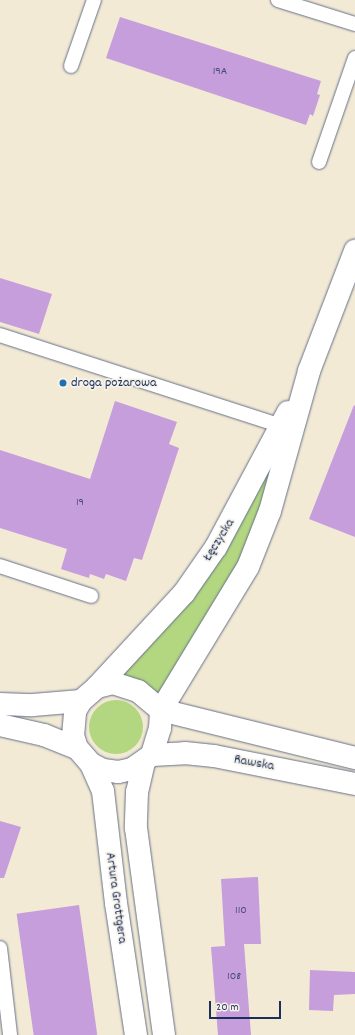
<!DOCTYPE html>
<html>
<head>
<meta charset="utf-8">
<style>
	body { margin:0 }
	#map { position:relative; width:355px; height:1035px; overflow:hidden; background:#f2ead5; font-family:Dekko,sans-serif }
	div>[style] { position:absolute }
	.green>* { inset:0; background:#b2d780 }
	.round { border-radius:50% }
	.building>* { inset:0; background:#c69edc; transform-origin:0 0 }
	.roads { filter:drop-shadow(0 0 1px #667088) drop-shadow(0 0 1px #667088) }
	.lane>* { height:14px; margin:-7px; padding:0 7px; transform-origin:7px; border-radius:7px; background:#fff }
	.secondary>* { height:22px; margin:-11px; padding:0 11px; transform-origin:11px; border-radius:11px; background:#fff }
	.dots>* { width:11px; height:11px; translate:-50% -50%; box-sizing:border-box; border:2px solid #f7f3e8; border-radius:50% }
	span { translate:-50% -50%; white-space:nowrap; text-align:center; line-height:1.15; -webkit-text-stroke:3.5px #f7f3e8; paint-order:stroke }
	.number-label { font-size:12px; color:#464b7e }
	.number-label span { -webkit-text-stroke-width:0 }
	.poi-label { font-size:14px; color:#1b2f5e }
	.left { translate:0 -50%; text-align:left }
	.street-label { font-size:14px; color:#1b2f5e }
	.scale { position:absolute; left:209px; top:1001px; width:72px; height:18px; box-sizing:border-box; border:2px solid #1b2f5e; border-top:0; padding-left:5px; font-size:12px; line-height:14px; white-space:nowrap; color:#1b2f5e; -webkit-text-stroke:3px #f7f3e8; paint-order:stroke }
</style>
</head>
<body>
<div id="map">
	<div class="green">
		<div style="clip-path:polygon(274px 459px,249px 547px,158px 695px,148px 684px,124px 675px,122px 674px)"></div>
		<div class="round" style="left:89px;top:700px;width:54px;height:54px"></div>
	</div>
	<div class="building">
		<div style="clip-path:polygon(120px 17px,321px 81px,317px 94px,320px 95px,313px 116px,310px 114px,306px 125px,106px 58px)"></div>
		<div style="clip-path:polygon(0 278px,52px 294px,39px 334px,0 322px)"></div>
		<div style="clip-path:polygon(115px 401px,177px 422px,169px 444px,179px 448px,142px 560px,134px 558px,126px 581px,106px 574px,104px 579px,90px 574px,89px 578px,61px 569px,67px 549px,0 528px,0 450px,90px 479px)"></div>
		<div style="clip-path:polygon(354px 405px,355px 406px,355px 537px,309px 519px)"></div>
		<div style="clip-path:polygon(0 821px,21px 827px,4px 878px,0 878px)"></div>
		<div style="clip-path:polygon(258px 877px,261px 944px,244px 944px,251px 1035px,218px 1035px,211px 947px,225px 946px,221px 879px)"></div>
		<div style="left:79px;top:905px;width:131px;height:63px;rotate:82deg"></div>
		<div style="clip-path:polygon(310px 970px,355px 972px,355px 994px,334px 995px,333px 1011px,309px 1010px)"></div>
	</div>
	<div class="roads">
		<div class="lane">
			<div style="left:278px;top:0;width:81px;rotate:17.3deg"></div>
			<div style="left:71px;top:66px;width:70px;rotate:-70.8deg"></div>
			<div style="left:319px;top:162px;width:110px;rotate:-70.9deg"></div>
			<div style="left:0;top:335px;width:295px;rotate:17.9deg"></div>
			<div style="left:0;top:566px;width:96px;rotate:18.2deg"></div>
			<div style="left:0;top:948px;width:88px;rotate:83.4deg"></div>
		</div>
		<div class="secondary">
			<div style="left:113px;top:683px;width:26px;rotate:18deg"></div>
			<div style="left:138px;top:691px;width:30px;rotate:40deg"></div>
			<div style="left:161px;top:710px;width:18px;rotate:93deg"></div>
			<div style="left:160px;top:728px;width:28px;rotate:107deg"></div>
			<div style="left:152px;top:755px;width:24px;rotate:145deg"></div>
			<div style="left:132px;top:769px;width:14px;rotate:168deg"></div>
			<div style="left:118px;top:772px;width:15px;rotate:-172deg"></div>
			<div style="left:103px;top:770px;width:13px;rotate:-153deg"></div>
			<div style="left:91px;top:764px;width:21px;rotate:-131deg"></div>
			<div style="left:77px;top:748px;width:13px;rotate:-108deg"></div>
			<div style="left:73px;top:736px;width:25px;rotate:-85deg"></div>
			<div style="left:75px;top:711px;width:12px;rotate:-59deg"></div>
			<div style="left:81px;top:701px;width:21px;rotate:-41deg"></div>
			<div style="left:97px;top:687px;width:16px;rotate:-14deg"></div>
			<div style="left:97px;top:687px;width:128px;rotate:-47.2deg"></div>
			<div style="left:184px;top:593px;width:56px;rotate:-55.2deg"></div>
			<div style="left:216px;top:547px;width:153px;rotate:-61.9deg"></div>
			<div style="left:0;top:704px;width:33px;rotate:2deg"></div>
			<div style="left:33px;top:705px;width:48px;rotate:-4.8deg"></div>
			<div style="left:161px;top:710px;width:167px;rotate:-58.7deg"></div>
			<div style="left:248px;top:567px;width:60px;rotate:-68.6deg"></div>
			<div style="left:270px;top:511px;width:145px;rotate:-74.4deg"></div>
			<div style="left:309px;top:371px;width:129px;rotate:-69deg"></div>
			<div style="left:161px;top:710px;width:200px;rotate:13.9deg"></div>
			<div style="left:0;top:725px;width:45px;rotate:12.8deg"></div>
			<div style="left:44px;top:735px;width:35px;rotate:22deg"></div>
			<div style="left:152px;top:755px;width:33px;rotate:-3deg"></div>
			<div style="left:185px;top:753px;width:29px;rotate:6deg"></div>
			<div style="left:214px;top:756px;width:144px;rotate:11.2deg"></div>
			<div style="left:144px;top:762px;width:31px;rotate:103deg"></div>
			<div style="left:137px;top:792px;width:36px;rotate:92deg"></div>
			<div style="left:136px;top:828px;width:209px;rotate:82.3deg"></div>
			<div style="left:91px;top:764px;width:30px;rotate:66deg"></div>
			<div style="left:103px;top:791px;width:113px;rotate:83.4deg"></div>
			<div style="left:116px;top:903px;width:134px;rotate:81.4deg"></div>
		</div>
	</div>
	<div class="dots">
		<div style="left:63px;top:383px;background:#1f6fb2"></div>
	</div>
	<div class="number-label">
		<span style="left:220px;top:72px">19A</span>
		<span style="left:80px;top:503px">19</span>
		<span style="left:241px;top:911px">110</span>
		<span style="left:234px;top:977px">108</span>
	</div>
	<div class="poi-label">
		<span class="left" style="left:71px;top:383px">droga pożarowa</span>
	</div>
	<div class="street-label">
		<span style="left:219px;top:540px;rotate:-58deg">Łęczycka</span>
		<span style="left:254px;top:763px;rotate:10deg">Rawska</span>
		<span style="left:116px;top:898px;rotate:82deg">Artura Grottgera</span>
	</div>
	<div class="scale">20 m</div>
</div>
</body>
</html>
